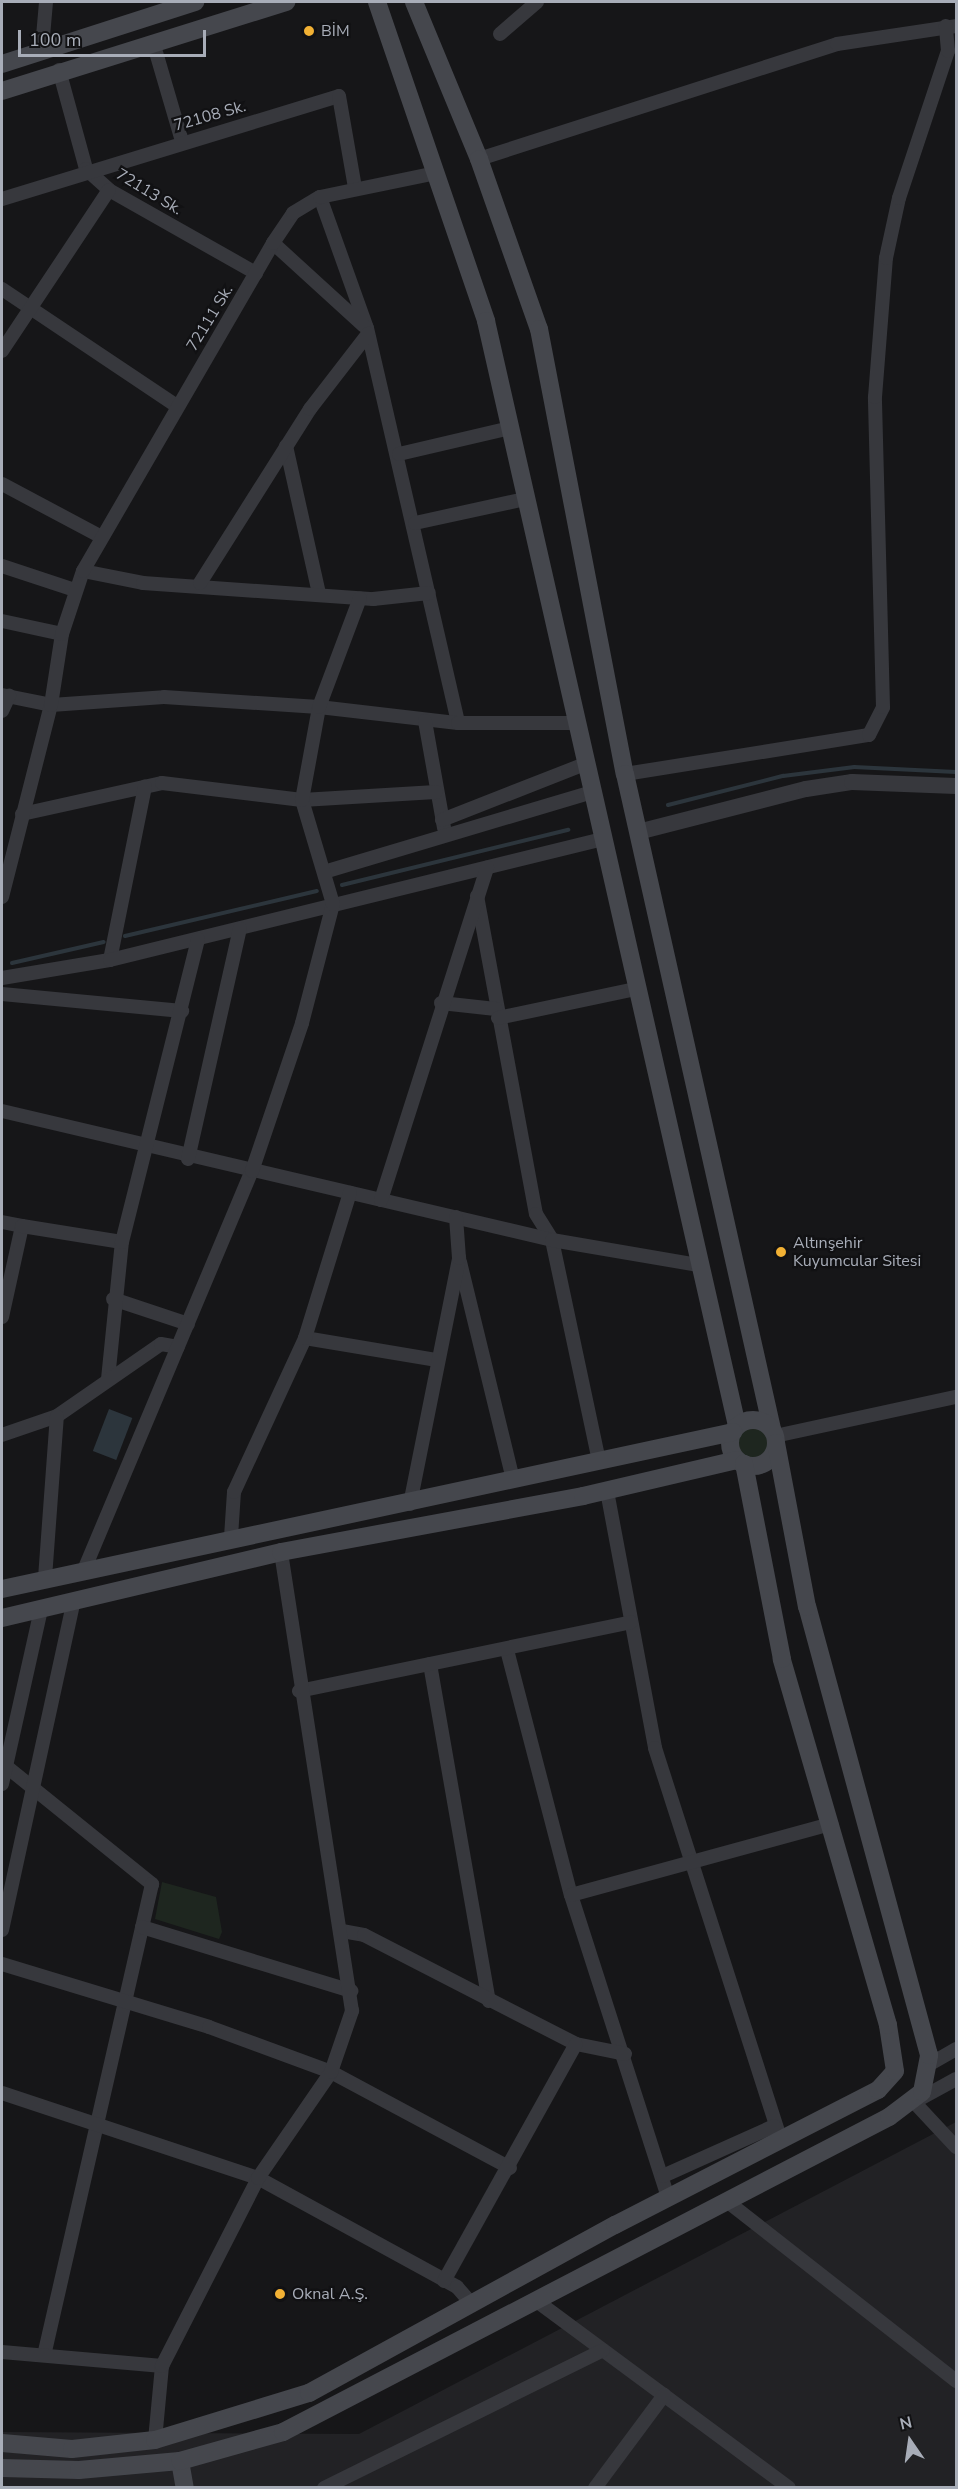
<!DOCTYPE html>
<html>
<head>
<meta charset="utf-8">
<style>
	body { margin:0 }
	#map { position:relative; width:958px; height:2489px; overflow:hidden; background:#161618; font-family:"Nunito Sans",sans-serif }
	div>[style] { position:absolute }
	.built>* { inset:0; background:#222225 }
	.green>* { inset:0; background:#1e261f }
	.round { border-radius:50% }
	.water>* { inset:0; background:#2c353c; transform-origin:0 0 }
	.stream>* { height:4px; margin:-2px; padding:0 2px; transform-origin:2px; border-radius:2px; background:#2c353c }
	.minor>* { height:14px; margin:-7px; padding:0 7px; transform-origin:7px; border-radius:7px; background:#37383d }
	.tertiary>* { height:16px; margin:-8px; padding:0 8px; transform-origin:8px; border-radius:8px; background:#37383d }
	.secondary>* { height:18px; margin:-9px; padding:0 9px; transform-origin:9px; border-radius:9px; background:#45474d }
	.secondary>.ring { margin:-9px; padding:0; box-sizing:content-box; background:none; border:18px solid #45474d; border-radius:50% }
	.dots>* { width:16px; height:16px; translate:-50% -50%; box-sizing:border-box; border:3px solid #111113; border-radius:50% }
	span { translate:-50% -50%; white-space:nowrap; text-align:center; line-height:1.15; -webkit-text-stroke:4.5px #111113; paint-order:stroke }
	.poi-label { font-size:16px; color:#a8adb8 }
	.left { translate:0 -50%; text-align:left }
	.street-label { font-size:16px; color:#a8adb8 }
	.frame { position:absolute; inset:0; border:3px solid #a8adb8; pointer-events:none }
	.north { position:absolute; left:880px; top:2411px; width:60px; height:60px; -webkit-text-stroke:4px #111113; paint-order:stroke; rotate:347deg; font-size:16px; font-weight:700; line-height:24px; text-align:center; color:#a8adb8 }
	.north::after { content:''; display:block; margin:auto; width:21px; height:27px; background:#a8adb8; clip-path:polygon(50% 0,100% 100%,50% 72%,0 100%) }
	.scale { position:absolute; left:18px; top:30px; width:188px; height:27px; box-sizing:border-box; border:3px solid #a8adb8; border-top:0; padding-left:8px; font-size:18px; line-height:21px; white-space:nowrap; color:#a8adb8; -webkit-text-stroke:4px #111113; paint-order:stroke }
</style>
</head>
<body>
<div id="map">
	<div class="built">
		<div style="clip-path:polygon(956px 2122px,956px 2487px,2px 2488px,2px 2432px,359px 2434px)"></div>
	</div>
	<div class="green">
		<div class="round" style="left:738px;top:1426px;width:32px;height:32px"></div>
		<div style="clip-path:polygon(162px 1882px,216px 1897px,222px 1932px,219px 1939px,155px 1919px)"></div>
	</div>
	<div class="water">
		<div style="left:109px;top:1409px;width:25px;height:45px;rotate:21deg"></div>
	</div>
	<div class="stream">
		<div style="left:668px;top:805px;width:119px;rotate:-14.2deg"></div>
		<div style="left:783px;top:776px;width:72px;rotate:-7.2deg"></div>
		<div style="left:854px;top:767px;width:102px;rotate:2.8deg"></div>
		<div style="left:342px;top:885px;width:233px;rotate:-13.7deg"></div>
		<div style="left:125px;top:936px;width:197px;rotate:-13.2deg"></div>
		<div style="left:12px;top:963px;width:94px;rotate:-12.9deg"></div>
	</div>
	<div class="minor">
		<div style="left:500px;top:34px;width:49px;rotate:-40.9deg"></div>
		<div style="left:153px;top:42px;width:103px;rotate:73.7deg"></div>
		<div style="left:42px;top:48px;width:46px;rotate:-85deg"></div>
		<div style="left:59px;top:70px;width:103px;rotate:74.7deg"></div>
		<div style="left:86px;top:169px;width:31px;rotate:42deg"></div>
		<div style="left:109px;top:190px;width:169px;rotate:29.5deg"></div>
		<div style="left:479px;top:159px;width:376px;rotate:-17.8deg"></div>
		<div style="left:837px;top:44px;width:120px;rotate:-8.6deg"></div>
		<div style="left:320px;top:197px;width:139px;rotate:70.3deg"></div>
		<div style="left:367px;top:328px;width:405px;rotate:77deg"></div>
		<div style="left:2px;top:199px;width:352px;rotate:-17deg"></div>
		<div style="left:339px;top:96px;width:93px;rotate:80.1deg"></div>
		<div style="left:273px;top:243px;width:123px;rotate:42.4deg"></div>
		<div style="left:2px;top:289px;width:211px;rotate:33.8deg"></div>
		<div style="left:2px;top:351px;width:193px;rotate:-56.4deg"></div>
		<div style="left:286px;top:446px;width:152px;rotate:77.4deg"></div>
		<div style="left:399px;top:454px;width:115px;rotate:-13.1deg"></div>
		<div style="left:2px;top:484px;width:111px;rotate:28deg"></div>
		<div style="left:415px;top:523px;width:113px;rotate:-12.3deg"></div>
		<div style="left:2px;top:566px;width:77px;rotate:18.2deg"></div>
		<div style="left:83px;top:571px;width:61px;rotate:11.3deg"></div>
		<div style="left:143px;top:583px;width:231px;rotate:4deg"></div>
		<div style="left:373px;top:599px;width:56px;rotate:-6.1deg"></div>
		<div style="left:200px;top:583px;width:206px;rotate:-57.7deg"></div>
		<div style="left:310px;top:409px;width:95px;rotate:-52.3deg"></div>
		<div style="left:2px;top:621px;width:61px;rotate:12.2deg"></div>
		<div style="left:2px;top:695px;width:50px;rotate:11.5deg"></div>
		<div style="left:51px;top:705px;width:113px;rotate:-4deg"></div>
		<div style="left:164px;top:697px;width:155px;rotate:3.7deg"></div>
		<div style="left:319px;top:707px;width:140px;rotate:6.6deg"></div>
		<div style="left:458px;top:723px;width:116px"></div>
		<div style="left:2px;top:711px;width:17px;rotate:-65deg"></div>
		<div style="left:425px;top:721px;width:109px;rotate:79.9deg"></div>
		<div style="left:625px;top:774px;width:247px;rotate:-9.1deg"></div>
		<div style="left:869px;top:735px;width:31px;rotate:-63deg"></div>
		<div style="left:883px;top:707px;width:310px;rotate:-91.5deg"></div>
		<div style="left:875px;top:397px;width:139px;rotate:-85.5deg"></div>
		<div style="left:886px;top:258px;width:61px;rotate:-77.8deg"></div>
		<div style="left:899px;top:198px;width:155px;rotate:-71.6deg"></div>
		<div style="left:948px;top:51px;width:25px;rotate:-95deg"></div>
		<div style="left:22px;top:814px;width:143px;rotate:-12.5deg"></div>
		<div style="left:162px;top:783px;width:141px;rotate:6.9deg"></div>
		<div style="left:302px;top:800px;width:134px;rotate:-3.4deg"></div>
		<div style="left:442px;top:820px;width:154px;rotate:-21.4deg"></div>
		<div style="left:324px;top:872px;width:280px;rotate:-16.6deg"></div>
		<div style="left:477px;top:896px;width:323px;rotate:79.5deg"></div>
		<div style="left:536px;top:1214px;width:31px;rotate:58deg"></div>
		<div style="left:552px;top:1240px;width:226px;rotate:78deg"></div>
		<div style="left:2px;top:897px;width:198px;rotate:-75.7deg"></div>
		<div style="left:51px;top:705px;width:72px;rotate:-81.2deg"></div>
		<div style="left:62px;top:634px;width:66px;rotate:-71.6deg"></div>
		<div style="left:83px;top:571px;width:379px;rotate:-59.9deg"></div>
		<div style="left:273px;top:243px;width:36px;rotate:-56deg"></div>
		<div style="left:293px;top:213px;width:31px;rotate:-31deg"></div>
		<div style="left:320px;top:197px;width:118px;rotate:-11.7deg"></div>
		<div style="left:110px;top:960px;width:177px;rotate:-78.6deg"></div>
		<div style="left:2px;top:978px;width:109px;rotate:-9.5deg"></div>
		<div style="left:110px;top:960px;width:508px;rotate:-13.79deg"></div>
		<div style="left:2px;top:994px;width:181px;rotate:5.4deg"></div>
		<div style="left:441px;top:1003px;width:55px;rotate:6.2deg"></div>
		<div style="left:498px;top:1018px;width:141px;rotate:-11.9deg"></div>
		<div style="left:2px;top:1111px;width:565px;rotate:13.2deg"></div>
		<div style="left:552px;top:1240px;width:149px;rotate:9.7deg"></div>
		<div style="left:188px;top:1159px;width:236px;rotate:-77.3deg"></div>
		<div style="left:381px;top:1200px;width:349px;rotate:-72.3deg"></div>
		<div style="left:2px;top:1222px;width:20px;rotate:11deg"></div>
		<div style="left:460px;top:1262px;width:224px;rotate:76.3deg"></div>
		<div style="left:113px;top:1299px;width:79px;rotate:18.4deg"></div>
		<div style="left:2px;top:1317px;width:93px;rotate:-77.6deg"></div>
		<div style="left:22px;top:1226px;width:101px;rotate:9.1deg"></div>
		<div style="left:305px;top:1338px;width:134px;rotate:9.5deg"></div>
		<div style="left:108px;top:1379px;width:138px;rotate:-84.2deg"></div>
		<div style="left:122px;top:1242px;width:312px;rotate:-75.9deg"></div>
		<div style="left:2px;top:1435px;width:58px;rotate:-19.1deg"></div>
		<div style="left:57px;top:1416px;width:126px;rotate:-34.7deg"></div>
		<div style="left:161px;top:1344px;width:17px;rotate:10deg"></div>
		<div style="left:775px;top:1436px;width:185px;rotate:-12.2deg"></div>
		<div style="left:607px;top:1491px;width:261px;rotate:79.4deg"></div>
		<div style="left:655px;top:1748px;width:412px;rotate:72.2deg"></div>
		<div style="left:410px;top:1504px;width:251px;rotate:-78.7deg"></div>
		<div style="left:459px;top:1258px;width:41px;rotate:-94.2deg"></div>
		<div style="left:231px;top:1537px;width:45px;rotate:-86.2deg"></div>
		<div style="left:234px;top:1492px;width:170px;rotate:-65.2deg"></div>
		<div style="left:305px;top:1338px;width:152px;rotate:-72.8deg"></div>
		<div style="left:84px;top:1570px;width:433px;rotate:-67.2deg"></div>
		<div style="left:252px;top:1171px;width:156px;rotate:-71.3deg"></div>
		<div style="left:302px;top:1023px;width:123px;rotate:-75.4deg"></div>
		<div style="left:333px;top:904px;width:109px;rotate:-106.6deg"></div>
		<div style="left:302px;top:800px;width:95px;rotate:-79.6deg"></div>
		<div style="left:319px;top:707px;width:116px;rotate:-69.4deg"></div>
		<div style="left:45px;top:1578px;width:162px;rotate:-85.8deg"></div>
		<div style="left:507px;top:1650px;width:253px;rotate:75.4deg"></div>
		<div style="left:571px;top:1895px;width:318px;rotate:72.2deg"></div>
		<div style="left:430px;top:1664px;width:342px;rotate:80.1deg"></div>
		<div style="left:299px;top:1691px;width:339px;rotate:-11.7deg"></div>
		<div style="left:2px;top:1763px;width:193px;rotate:38.9deg"></div>
		<div style="left:152px;top:1884px;width:481px;rotate:102.9deg"></div>
		<div style="left:2px;top:1784px;width:179px;rotate:-77.4deg"></div>
		<div style="left:571px;top:1895px;width:270px;rotate:-15.3deg"></div>
		<div style="left:142px;top:1927px;width:219px;rotate:17deg"></div>
		<div style="left:2px;top:1930px;width:337px;rotate:-77.7deg"></div>
		<div style="left:342px;top:1931px;width:22px;rotate:10deg"></div>
		<div style="left:364px;top:1935px;width:238px;rotate:27.2deg"></div>
		<div style="left:576px;top:2044px;width:50px;rotate:11.5deg"></div>
		<div style="left:2px;top:1964px;width:216px;rotate:16.9deg"></div>
		<div style="left:209px;top:2027px;width:130px;rotate:20.2deg"></div>
		<div style="left:331px;top:2072px;width:203px;rotate:28.2deg"></div>
		<div style="left:930px;top:2064px;width:30px;rotate:-30deg"></div>
		<div style="left:956px;top:2079px;width:48px;rotate:151.3deg"></div>
		<div style="left:914px;top:2102px;width:62px;rotate:47deg"></div>
		<div style="left:2px;top:2093px;width:270px;rotate:18.4deg"></div>
		<div style="left:258px;top:2178px;width:227px;rotate:28.7deg"></div>
		<div style="left:457px;top:2287px;width:23px;rotate:49deg"></div>
		<div style="left:663px;top:2176px;width:122px;rotate:-24.2deg"></div>
		<div style="left:728px;top:2202px;width:290px;rotate:38.1deg"></div>
		<div style="left:444px;top:2281px;width:271px;rotate:-60.9deg"></div>
		<div style="left:538px;top:2302px;width:312px;rotate:36.5deg"></div>
		<div style="left:2px;top:2352px;width:161px;rotate:5deg"></div>
		<div style="left:155px;top:2440px;width:74px;rotate:-84.6deg"></div>
		<div style="left:162px;top:2366px;width:211px;rotate:-62.9deg"></div>
		<div style="left:258px;top:2178px;width:129px;rotate:-55.4deg"></div>
		<div style="left:331px;top:2072px;width:65px;rotate:-71deg"></div>
		<div style="left:352px;top:2011px;width:464px;rotate:-98.8deg"></div>
		<div style="left:324px;top:2488px;width:311px;rotate:-26.3deg"></div>
		<div style="left:595px;top:2488px;width:116px;rotate:-53.4deg"></div>
	</div>
	<div class="tertiary">
		<div style="left:638px;top:832px;width:173px;rotate:-14.4deg"></div>
		<div style="left:806px;top:789px;width:47px;rotate:-8.7deg"></div>
		<div style="left:852px;top:782px;width:104px;rotate:2.2deg"></div>
	</div>
	<div class="secondary">
		<div style="left:377px;top:2px;width:337px;rotate:71.1deg"></div>
		<div style="left:486px;top:321px;width:1133px;rotate:77.2deg"></div>
		<div style="left:414px;top:2px;width:170px;rotate:67.5deg"></div>
		<div style="left:479px;top:159px;width:180px;rotate:70.6deg"></div>
		<div style="left:539px;top:329px;width:453px;rotate:79.1deg"></div>
		<div style="left:625px;top:774px;width:671px;rotate:77.35deg"></div>
		<div style="left:2px;top:64px;width:203px;rotate:-17.8deg"></div>
		<div style="left:2px;top:91px;width:298px;rotate:-17.4deg"></div>
		<div class="ring" style="left:730px;top:1420px;width:28px;height:28px"></div>
		<div style="left:2px;top:1589px;width:748px;rotate:-12.12deg"></div>
		<div style="left:2px;top:1618px;width:287px;rotate:-13.3deg"></div>
		<div style="left:281px;top:1552px;width:307px;rotate:-10.5deg"></div>
		<div style="left:583px;top:1496px;width:158px;rotate:-13.2deg"></div>
		<div style="left:2px;top:2443px;width:70px;rotate:4.9deg"></div>
		<div style="left:72px;top:2449px;width:83px;rotate:-6.2deg"></div>
		<div style="left:155px;top:2440px;width:161px;rotate:-17deg"></div>
		<div style="left:309px;top:2393px;width:349px;rotate:-28.8deg"></div>
		<div style="left:615px;top:2225px;width:296px;rotate:-27.2deg"></div>
		<div style="left:878px;top:2090px;width:25px;rotate:-48deg"></div>
		<div style="left:895px;top:2071px;width:47px;rotate:-98.7deg"></div>
		<div style="left:888px;top:2025px;width:381px;rotate:-106.2deg"></div>
		<div style="left:782px;top:1659px;width:199px;rotate:-101deg"></div>
		<div style="left:180px;top:2461px;width:27px;rotate:80deg"></div>
		<div style="left:2px;top:2468px;width:77px;rotate:1.5deg"></div>
		<div style="left:79px;top:2470px;width:101px;rotate:-5.1deg"></div>
		<div style="left:180px;top:2461px;width:107px;rotate:-15.7deg"></div>
		<div style="left:283px;top:2432px;width:683px;rotate:-27.47deg"></div>
		<div style="left:889px;top:2117px;width:41px;rotate:-37.1deg"></div>
		<div style="left:922px;top:2092px;width:38px;rotate:-79deg"></div>
		<div style="left:929px;top:2055px;width:464px;rotate:-105.2deg"></div>
		<div style="left:807px;top:1607px;width:167px;rotate:-100.7deg"></div>
	</div>
	<div class="dots">
		<div style="left:309px;top:31px;background:#f2b134"></div>
		<div style="left:781px;top:1252px;background:#f2b134"></div>
		<div style="left:280px;top:2294px;background:#f2b134"></div>
	</div>
	<div class="poi-label">
		<span class="left" style="left:321px;top:31px">BİM</span>
		<span class="left" style="left:793px;top:1252px">Altınşehir<br>Kuyumcular Sitesi</span>
		<span class="left" style="left:292px;top:2294px">Oknal A.Ş.</span>
	</div>
	<div class="street-label">
		<span style="left:210px;top:116px;rotate:-16deg">72108 Sk.</span>
		<span style="left:149px;top:192px;rotate:31deg">72113 Sk.</span>
		<span style="left:210px;top:318px;rotate:-59deg">72111 Sk.</span>
	</div>
	<div class="frame"></div>
	<div class="north">N</div>
	<div class="scale">100 m</div>
</div>
</body>
</html>
